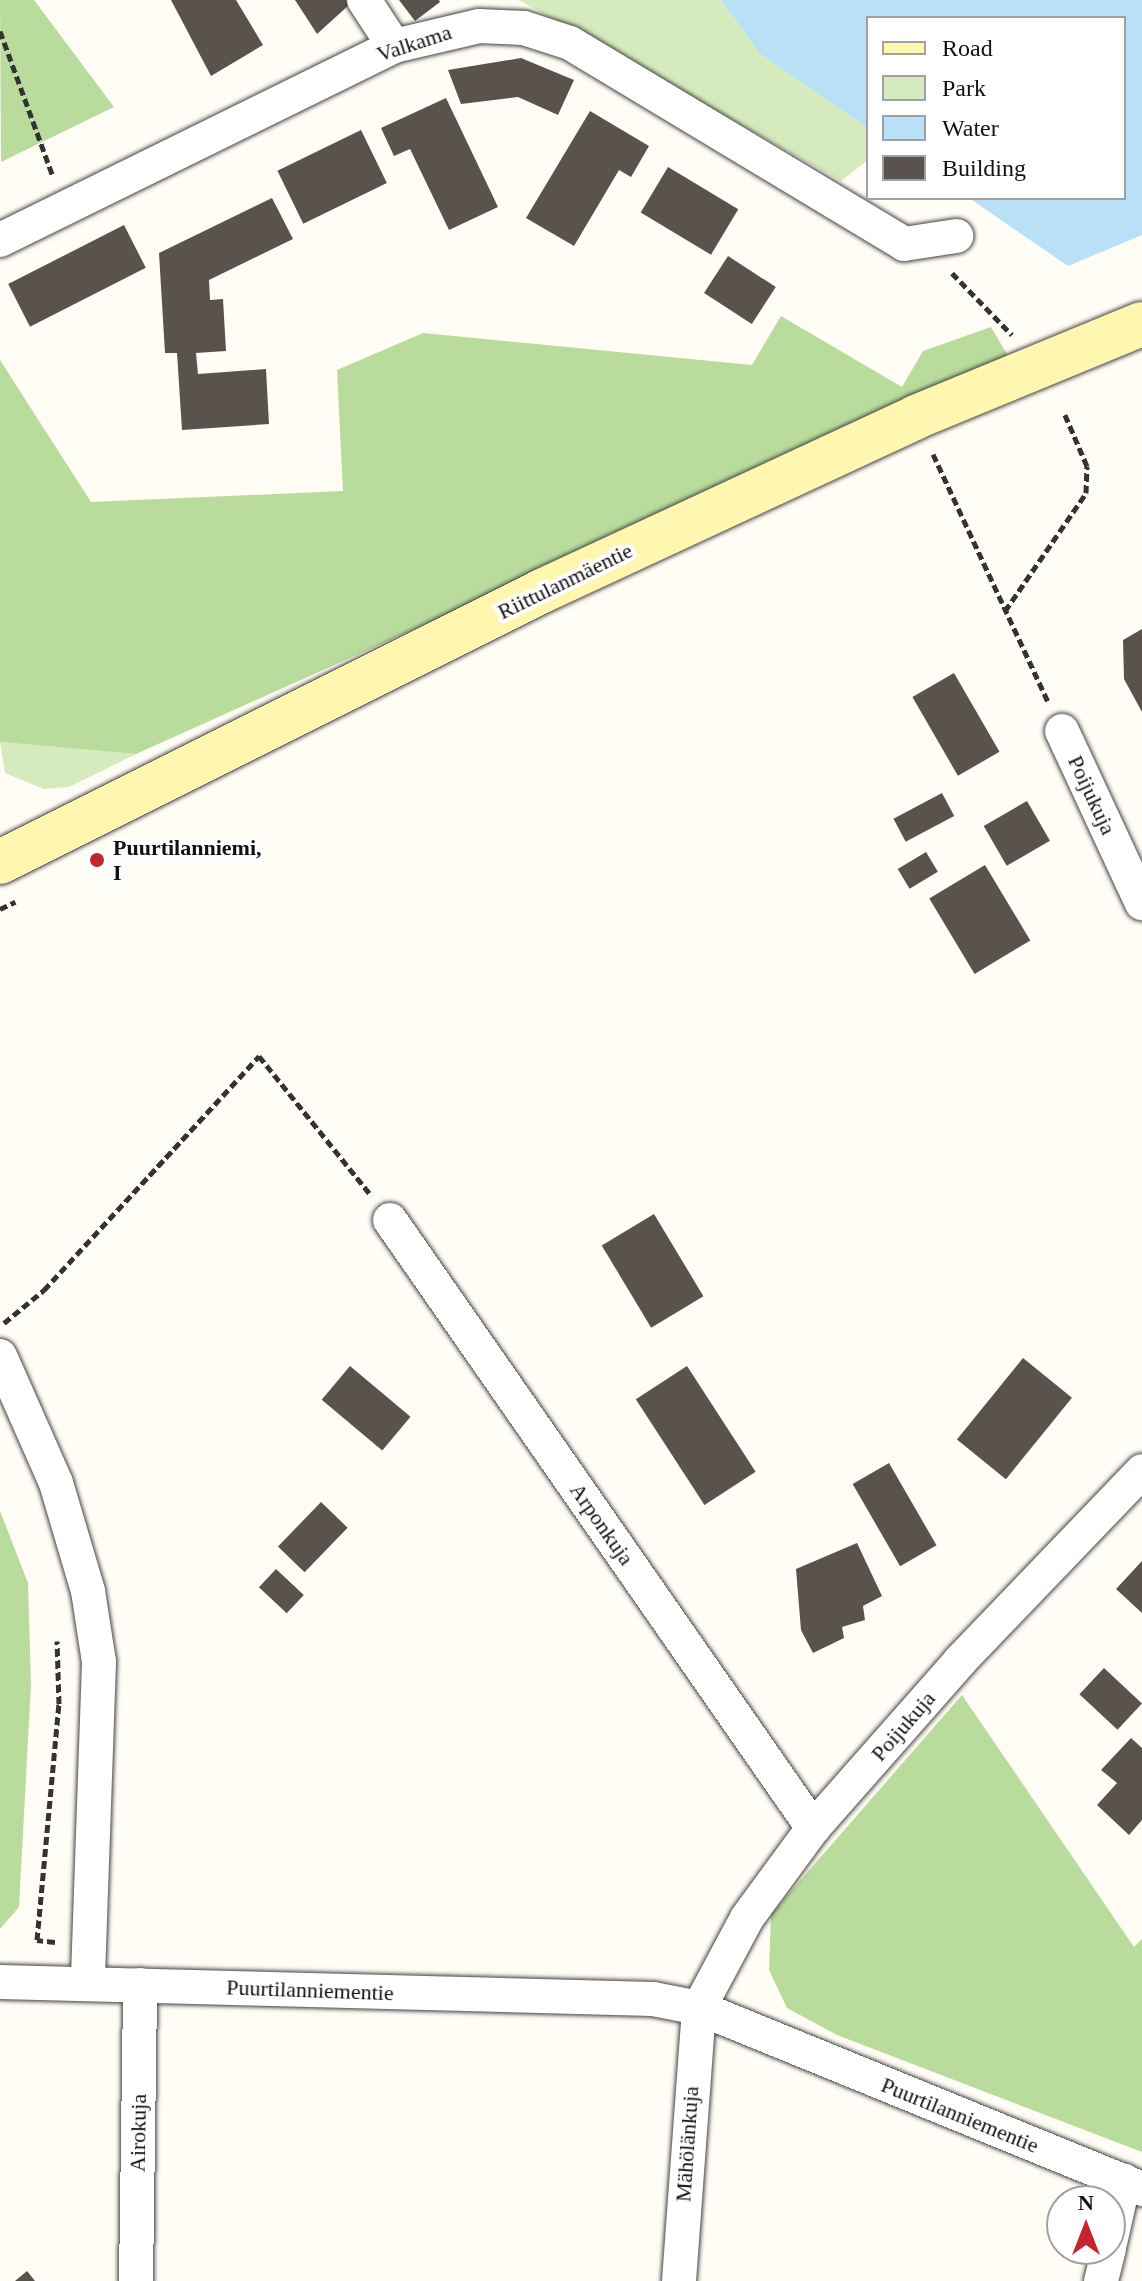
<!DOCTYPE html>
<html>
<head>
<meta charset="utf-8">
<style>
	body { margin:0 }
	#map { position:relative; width:1142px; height:2281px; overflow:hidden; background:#fffdf5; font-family:"Times New Roman",serif }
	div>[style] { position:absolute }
	.green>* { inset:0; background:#d5ebbd }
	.forest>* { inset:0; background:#b9dc9c }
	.water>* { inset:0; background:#b9e0f7 }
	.building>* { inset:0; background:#5a524d; transform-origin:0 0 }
	.path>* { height:5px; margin-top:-2.5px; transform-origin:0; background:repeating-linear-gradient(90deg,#333 0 8px,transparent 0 12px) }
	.roads { filter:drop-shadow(0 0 2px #444) drop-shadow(0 0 2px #444) }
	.street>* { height:34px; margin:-17px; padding:0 17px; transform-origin:17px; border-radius:17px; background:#fff }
	.secondary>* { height:44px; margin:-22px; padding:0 22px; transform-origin:22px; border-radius:22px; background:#fff6b0 }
	.dots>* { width:22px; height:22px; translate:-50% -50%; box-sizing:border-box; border:4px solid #fff; border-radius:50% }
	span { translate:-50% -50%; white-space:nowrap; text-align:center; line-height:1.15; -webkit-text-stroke:8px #fff; paint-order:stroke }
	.street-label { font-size:22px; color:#111 }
	.poi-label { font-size:22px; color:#111; font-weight:700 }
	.left { translate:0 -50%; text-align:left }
	.legend { position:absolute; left:866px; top:16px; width:260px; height:184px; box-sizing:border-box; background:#fff; border:2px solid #a0a0a0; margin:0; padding:10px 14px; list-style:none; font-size:24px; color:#111 }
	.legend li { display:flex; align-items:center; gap:16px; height:40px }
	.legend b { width:40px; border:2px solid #a0a0a0 }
	.north { position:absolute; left:1046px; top:2185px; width:80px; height:80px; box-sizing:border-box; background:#fff; border:2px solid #a0a0a0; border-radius:50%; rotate:0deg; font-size:22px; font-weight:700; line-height:32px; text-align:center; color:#111 }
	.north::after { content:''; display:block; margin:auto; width:28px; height:36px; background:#c4262e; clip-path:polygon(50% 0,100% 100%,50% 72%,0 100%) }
</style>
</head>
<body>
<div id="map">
	<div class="green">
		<div style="clip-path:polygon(519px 0,721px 0,760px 54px,868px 128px,868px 160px,841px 181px)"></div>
		<div style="clip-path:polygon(0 742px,136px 754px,69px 787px,44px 789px,5px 773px)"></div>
	</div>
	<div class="forest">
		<div style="clip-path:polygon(0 0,34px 0,114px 107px,1px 162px)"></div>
		<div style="clip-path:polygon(781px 316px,902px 387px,923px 351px,991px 327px,1011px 361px,136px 754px,0 742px,0 360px,91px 502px,343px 491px,337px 370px,423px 333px,752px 365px)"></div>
		<div style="clip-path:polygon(0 1511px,28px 1583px,31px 1684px,19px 1907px,0 1929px)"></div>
		<div style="clip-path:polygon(962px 1695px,1134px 1947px,1142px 1939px,1142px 2152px,837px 2035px,787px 2008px,769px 1970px,771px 1914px)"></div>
	</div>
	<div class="water">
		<div style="clip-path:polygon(721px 0,1142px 0,1142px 235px,1068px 266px,969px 198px,1124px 198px,1124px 18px,868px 18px,868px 128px,760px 54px)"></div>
	</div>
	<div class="building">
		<div style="clip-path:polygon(171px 0,236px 0,263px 45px,211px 76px)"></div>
		<div style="clip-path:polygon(295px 0,346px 0,349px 5px,317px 34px)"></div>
		<div style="clip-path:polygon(399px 0,439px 0,440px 2px,415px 21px)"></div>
		<div style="clip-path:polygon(521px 58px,574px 80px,558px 115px,518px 97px,461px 104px,448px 70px)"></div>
		<div style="clip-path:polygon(446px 98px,498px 207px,449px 230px,410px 149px,394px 156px,381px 128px)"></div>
		<div style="clip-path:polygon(590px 111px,649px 146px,631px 177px,619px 170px,574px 246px,526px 218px)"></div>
		<div style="left:361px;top:130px;width:59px;height:93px;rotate:64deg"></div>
		<div style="left:668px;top:167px;width:82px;height:53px;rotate:31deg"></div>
		<div style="clip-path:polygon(272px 198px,293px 239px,209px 280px,210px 300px,223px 299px,226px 351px,196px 353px,198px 374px,266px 369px,269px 424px,182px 430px,177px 353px,165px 353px,159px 253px)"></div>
		<div style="left:124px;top:225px;width:48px;height:130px;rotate:63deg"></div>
		<div style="left:728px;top:256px;width:57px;height:44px;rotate:33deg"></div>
		<div style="clip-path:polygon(1142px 629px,1142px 712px,1124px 679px,1123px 640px)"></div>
		<div style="left:954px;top:673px;width:91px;height:48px;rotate:60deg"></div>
		<div style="left:942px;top:793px;width:26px;height:55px;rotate:62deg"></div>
		<div style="left:1027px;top:801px;width:46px;height:50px;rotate:60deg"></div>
		<div style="left:926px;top:852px;width:23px;height:33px;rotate:59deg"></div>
		<div style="left:985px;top:865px;width:88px;height:65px;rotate:59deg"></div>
		<div style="left:654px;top:1214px;width:96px;height:61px;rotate:59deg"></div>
		<div style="left:1023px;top:1358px;width:63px;height:105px;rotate:39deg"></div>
		<div style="left:350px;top:1366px;width:79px;height:44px;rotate:40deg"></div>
		<div style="left:687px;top:1366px;width:126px;height:61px;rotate:57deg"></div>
		<div style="left:889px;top:1463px;width:95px;height:42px;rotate:60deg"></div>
		<div style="left:321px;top:1502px;width:37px;height:62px;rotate:44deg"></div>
		<div style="clip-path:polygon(857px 1543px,882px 1596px,863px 1606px,865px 1620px,842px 1627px,844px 1638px,813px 1653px,801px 1630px,796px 1569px)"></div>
		<div style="clip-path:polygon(1142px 1561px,1142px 1613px,1116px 1589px)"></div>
		<div style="left:276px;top:1569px;width:38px;height:25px;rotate:43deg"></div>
		<div style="left:1104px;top:1668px;width:52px;height:36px;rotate:43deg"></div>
		<div style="clip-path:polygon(1131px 1738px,1142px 1748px,1142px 1820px,1129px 1835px,1097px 1805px,1117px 1783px,1101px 1770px)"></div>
		<div style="clip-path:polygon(27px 2271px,35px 2281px,15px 2281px)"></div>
	</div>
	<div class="path">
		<div style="left:0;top:31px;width:155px;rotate:70deg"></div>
		<div style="left:952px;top:273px;width:86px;rotate:45.9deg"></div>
		<div style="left:933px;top:454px;width:273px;rotate:65.1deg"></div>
		<div style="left:1005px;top:611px;width:143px;rotate:-55.5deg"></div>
		<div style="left:1086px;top:493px;width:27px;rotate:-88deg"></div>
		<div style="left:1087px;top:466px;width:56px;rotate:-113.3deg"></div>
		<div style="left:0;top:909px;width:17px;rotate:-25deg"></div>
		<div style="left:4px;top:1323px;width:52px;rotate:-39.5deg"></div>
		<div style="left:44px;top:1290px;width:318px;rotate:-47.4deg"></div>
		<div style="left:259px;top:1056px;width:176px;rotate:51.2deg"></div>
		<div style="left:55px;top:1942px;width:18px;rotate:-174deg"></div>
		<div style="left:37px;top:1940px;width:237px;rotate:-84.7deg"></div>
		<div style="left:59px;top:1704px;width:63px;rotate:-91.8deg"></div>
	</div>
	<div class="roads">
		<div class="street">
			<div style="left:364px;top:0;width:55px;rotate:56.9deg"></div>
			<div style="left:0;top:240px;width:439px;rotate:-26.2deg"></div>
			<div style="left:394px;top:46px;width:87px;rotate:-13.2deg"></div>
			<div style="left:479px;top:26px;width:45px;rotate:2.5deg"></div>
			<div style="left:524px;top:28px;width:48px;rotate:18.1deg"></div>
			<div style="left:570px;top:43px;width:390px;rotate:31deg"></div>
			<div style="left:904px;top:244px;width:53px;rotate:-8.7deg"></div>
			<div style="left:1062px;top:731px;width:190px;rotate:65.1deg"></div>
			<div style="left:390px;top:1220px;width:741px;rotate:55.17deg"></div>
			<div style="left:0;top:1356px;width:139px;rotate:66.2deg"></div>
			<div style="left:56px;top:1483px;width:113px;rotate:73.5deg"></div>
			<div style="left:88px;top:1591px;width:72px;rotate:81.2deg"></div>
			<div style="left:99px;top:1662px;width:322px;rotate:92deg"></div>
			<div style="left:0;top:1982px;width:653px;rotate:1.49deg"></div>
			<div style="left:653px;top:1999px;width:47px;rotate:11.1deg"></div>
			<div style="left:699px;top:2008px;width:479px;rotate:22.2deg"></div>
			<div style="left:1110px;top:2243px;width:64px;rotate:-77.3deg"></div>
			<div style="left:136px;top:2281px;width:296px;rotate:-89.2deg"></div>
			<div style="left:679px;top:2281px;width:274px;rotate:-85.8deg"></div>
			<div style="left:699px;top:2008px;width:102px;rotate:-61.9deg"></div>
			<div style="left:747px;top:1918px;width:112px;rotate:-53.7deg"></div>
			<div style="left:813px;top:1828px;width:222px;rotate:-48.6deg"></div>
			<div style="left:960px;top:1661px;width:263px;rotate:-46.2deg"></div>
			<div style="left:1101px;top:2281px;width:33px;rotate:-76deg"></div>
		</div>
		<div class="secondary">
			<div style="left:0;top:862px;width:606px;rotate:-26.57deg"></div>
			<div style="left:542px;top:591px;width:412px;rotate:-24.9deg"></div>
			<div style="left:916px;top:417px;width:244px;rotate:-22.4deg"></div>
		</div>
	</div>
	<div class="dots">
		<div style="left:97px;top:860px;background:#c4262e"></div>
	</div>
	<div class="street-label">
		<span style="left:414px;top:43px;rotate:-18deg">Valkama</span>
		<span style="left:565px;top:581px;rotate:-26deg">Riittulanmäentie</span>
		<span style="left:1092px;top:795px;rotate:65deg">Poijukuja</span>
		<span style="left:602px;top:1524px;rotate:55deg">Arponkuja</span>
		<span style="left:903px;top:1726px;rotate:-49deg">Poijukuja</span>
		<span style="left:310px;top:1990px;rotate:2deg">Puurtilanniementie</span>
		<span style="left:960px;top:2115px;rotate:22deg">Puurtilanniementie</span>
		<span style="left:138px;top:2133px;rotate:-89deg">Airokuja</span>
		<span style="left:687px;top:2144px;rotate:-86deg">Mähölänkuja</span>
	</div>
	<div class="poi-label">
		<span class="left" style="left:113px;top:860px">Puurtilanniemi,<br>I</span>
	</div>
	<ul class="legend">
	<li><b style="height:10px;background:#fff6b0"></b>Road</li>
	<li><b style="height:22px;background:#d5ebbd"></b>Park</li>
	<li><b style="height:22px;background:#b9e0f7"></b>Water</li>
	<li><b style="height:22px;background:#5a524d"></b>Building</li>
	</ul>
	<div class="north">N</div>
</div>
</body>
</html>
